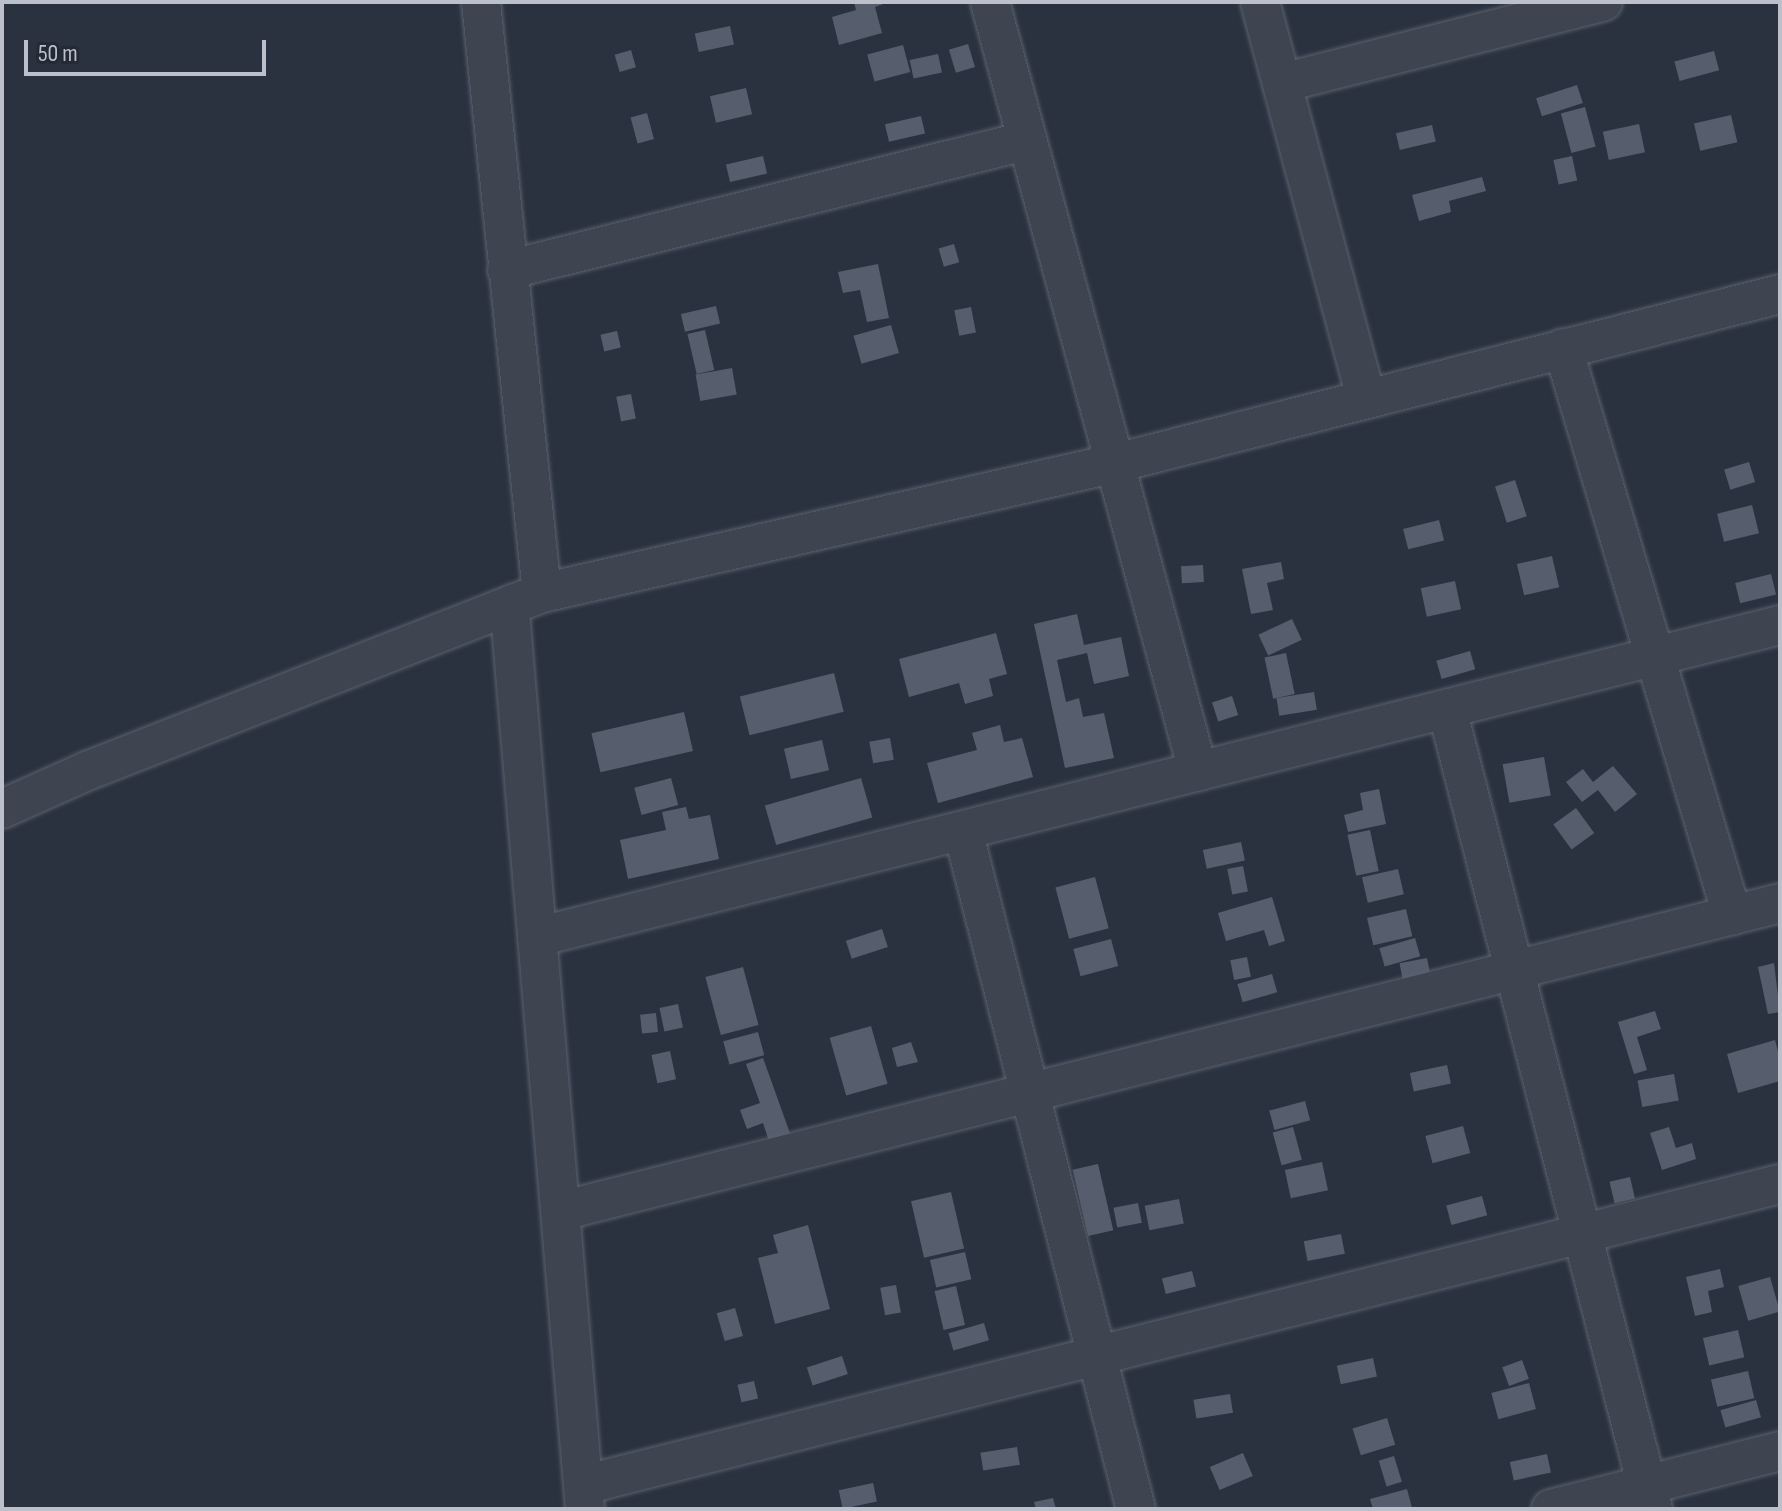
<!DOCTYPE html>
<html>
<head>
<meta charset="utf-8">
<style>
	body { margin:0 }
	#map { position:relative; width:1782px; height:1511px; overflow:hidden; background:#2a3240; font-family:"Sofia Sans Condensed",sans-serif }
	div>[style] { position:absolute }
	.building>* { inset:0; background:#565e6d; transform-origin:0 0 }
	.roads { filter:drop-shadow(0 0 2px #5c626d) drop-shadow(0 0 2px #5c626d) }
	.minor>* { height:38px; margin:-19px; padding:0 19px; transform-origin:19px; border-radius:19px; background:#3e4450 }
	span { translate:-50% -50%; white-space:nowrap; text-align:center; line-height:1.15; -webkit-text-stroke:7px #232935; paint-order:stroke }
	.frame { position:absolute; inset:0; border:4px solid #bbc0ca; pointer-events:none }
	.scale { position:absolute; left:24px; top:40px; width:242px; height:36px; box-sizing:border-box; border:4px solid #bbc0ca; border-top:0; padding-left:10px; font-size:24px; line-height:28px; white-space:nowrap; color:#bbc0ca; -webkit-text-stroke:6px #232935; paint-order:stroke }
</style>
</head>
<body>
<div id="map">
	<div class="building">
		<div style="clip-path:polygon(854px 2px,889px 2px,875px 7px,882px 33px,839px 45px,832px 17px,856px 10px)"></div>
		<div style="left:730px;top:26px;width:19px;height:36px;rotate:78deg"></div>
		<div style="left:968px;top:44px;width:24px;height:20px;rotate:73deg"></div>
		<div style="left:903px;top:45px;width:28px;height:37px;rotate:75deg"></div>
		<div style="left:631px;top:50px;width:18px;height:17px;rotate:74deg"></div>
		<div style="left:1714px;top:51px;width:20px;height:41px;rotate:75deg"></div>
		<div style="left:938px;top:54px;width:19px;height:29px;rotate:78deg"></div>
		<div style="left:1577px;top:85px;width:19px;height:43px;rotate:72deg"></div>
		<div style="left:746px;top:88px;width:27px;height:37px;rotate:77deg"></div>
		<div style="left:1585px;top:107px;width:41px;height:25px;rotate:75deg"></div>
		<div style="left:647px;top:113px;width:27px;height:17px;rotate:75deg"></div>
		<div style="left:1731px;top:115px;width:28px;height:38px;rotate:77deg"></div>
		<div style="left:921px;top:116px;width:18px;height:37px;rotate:77deg"></div>
		<div style="left:1639px;top:124px;width:29px;height:37px;rotate:78deg"></div>
		<div style="left:1432px;top:125px;width:17px;height:37px;rotate:77deg"></div>
		<div style="left:763px;top:156px;width:18px;height:38px;rotate:77deg"></div>
		<div style="left:1572px;top:156px;width:25px;height:19px;rotate:78deg"></div>
		<div style="clip-path:polygon(1482px 177px,1486px 191px,1449px 201px,1451px 212px,1419px 221px,1412px 195px)"></div>
		<div style="left:954px;top:244px;width:19px;height:16px;rotate:74deg"></div>
		<div style="clip-path:polygon(878px 264px,889px 318px,867px 322px,860px 290px,843px 293px,838px 272px)"></div>
		<div style="left:716px;top:306px;width:18px;height:36px;rotate:77deg"></div>
		<div style="left:971px;top:307px;width:26px;height:17px;rotate:79deg"></div>
		<div style="left:891px;top:325px;width:29px;height:39px;rotate:74deg"></div>
		<div style="left:705px;top:330px;width:41px;height:18px;rotate:77deg"></div>
		<div style="left:617px;top:331px;width:17px;height:17px;rotate:77deg"></div>
		<div style="left:732px;top:368px;width:27px;height:37px;rotate:80deg"></div>
		<div style="left:631px;top:394px;width:25px;height:15px;rotate:79deg"></div>
		<div style="left:1749px;top:462px;width:21px;height:26px;rotate:73deg"></div>
		<div style="left:1515px;top:480px;width:38px;height:21px;rotate:72deg"></div>
		<div style="left:1752px;top:505px;width:29px;height:36px;rotate:76deg"></div>
		<div style="left:1439px;top:520px;width:21px;height:37px;rotate:76deg"></div>
		<div style="left:1552px;top:556px;width:32px;height:36px;rotate:77deg"></div>
		<div style="clip-path:polygon(1281px 562px,1284px 579px,1267px 583px,1273px 610px,1251px 614px,1242px 569px)"></div>
		<div style="left:1203px;top:565px;width:17px;height:22px;rotate:87deg"></div>
		<div style="left:1771px;top:574px;width:21px;height:37px;rotate:76deg"></div>
		<div style="left:1455px;top:581px;width:29px;height:35px;rotate:78deg"></div>
		<div style="clip-path:polygon(1077px 614px,1084px 645px,1121px 637px,1129px 676px,1094px 684px,1087px 653px,1057px 660px,1066px 702px,1079px 698px,1083px 717px,1104px 713px,1114px 758px,1065px 768px,1034px 624px)"></div>
		<div style="left:1292px;top:619px;width:23px;height:37px;rotate:65deg"></div>
		<div style="clip-path:polygon(996px 633px,1007px 674px,989px 679px,993px 696px,965px 704px,959px 683px,909px 697px,899px 659px)"></div>
		<div style="left:1470px;top:651px;width:19px;height:35px;rotate:74deg"></div>
		<div style="left:1286px;top:653px;width:42px;height:22px;rotate:78deg"></div>
		<div style="left:834px;top:673px;width:40px;height:97px;rotate:76deg"></div>
		<div style="left:1314px;top:692px;width:18px;height:38px;rotate:81deg"></div>
		<div style="left:1232px;top:696px;width:20px;height:21px;rotate:72deg"></div>
		<div style="left:684px;top:712px;width:40px;height:95px;rotate:77deg"></div>
		<div style="clip-path:polygon(1000px 725px,1004px 742px,1022px 738px,1033px 777px,938px 803px,927px 763px,977px 750px,972px 733px)"></div>
		<div style="left:890px;top:738px;width:22px;height:21px;rotate:80deg"></div>
		<div style="left:822px;top:740px;width:31px;height:39px;rotate:77deg"></div>
		<div style="left:1544px;top:757px;width:39px;height:42px;rotate:80deg"></div>
		<div style="clip-path:polygon(1613px 766px,1637px 794px,1615px 812px,1598px 790px,1582px 802px,1566px 782px,1583px 769px,1593px 782px)"></div>
		<div style="left:671px;top:778px;width:28px;height:38px;rotate:75deg"></div>
		<div style="left:861px;top:778px;width:41px;height:100px;rotate:74deg"></div>
		<div style="clip-path:polygon(1379px 789px,1386px 824px,1348px 832px,1344px 815px,1363px 810px,1360px 793px)"></div>
		<div style="clip-path:polygon(686px 807px,689px 819px,710px 815px,719px 859px,628px 879px,620px 840px,666px 830px,662px 812px)"></div>
		<div style="left:1576px;top:808px;width:31px;height:28px;rotate:54deg"></div>
		<div style="left:1370px;top:830px;width:42px;height:23px;rotate:78deg"></div>
		<div style="left:1241px;top:842px;width:19px;height:39px;rotate:78deg"></div>
		<div style="left:1243px;top:866px;width:26px;height:16px;rotate:79deg"></div>
		<div style="left:1398px;top:869px;width:26px;height:37px;rotate:77deg"></div>
		<div style="left:1095px;top:877px;width:53px;height:41px;rotate:75deg"></div>
		<div style="clip-path:polygon(1272px 897px,1285px 941px,1269px 946px,1264px 930px,1226px 941px,1218px 913px)"></div>
		<div style="left:1406px;top:909px;width:28px;height:40px;rotate:77deg"></div>
		<div style="left:882px;top:929px;width:19px;height:38px;rotate:72deg"></div>
		<div style="left:1415px;top:938px;width:19px;height:37px;rotate:74deg"></div>
		<div style="left:1111px;top:939px;width:28px;height:39px;rotate:75deg"></div>
		<div style="left:1247px;top:957px;width:20px;height:17px;rotate:79deg"></div>
		<div style="left:1427px;top:958px;width:16px;height:28px;rotate:79deg"></div>
		<div style="clip-path:polygon(1774px 963px,1780px 1012px,1768px 1014px,1758px 967px)"></div>
		<div style="left:743px;top:967px;width:60px;height:39px;rotate:75deg"></div>
		<div style="left:1272px;top:974px;width:19px;height:36px;rotate:74deg"></div>
		<div style="left:678px;top:1004px;width:24px;height:19px;rotate:78deg"></div>
		<div style="clip-path:polygon(1655px 1011px,1661px 1029px,1637px 1037px,1647px 1070px,1634px 1074px,1618px 1022px)"></div>
		<div style="left:656px;top:1013px;width:19px;height:16px;rotate:84deg"></div>
		<div style="left:871px;top:1026px;width:60px;height:43px;rotate:74deg"></div>
		<div style="left:758px;top:1032px;width:24px;height:36px;rotate:75deg"></div>
		<div style="clip-path:polygon(1775px 1040px,1780px 1059px,1780px 1081px,1738px 1093px,1727px 1054px)"></div>
		<div style="clip-path:polygon(911px 1042px,918px 1062px,897px 1067px,892px 1048px)"></div>
		<div style="left:670px;top:1051px;width:29px;height:19px;rotate:78deg"></div>
		<div style="clip-path:polygon(763px 1058px,791px 1136px,770px 1144px,763px 1123px,747px 1129px,740px 1110px,760px 1103px,746px 1064px)"></div>
		<div style="left:1447px;top:1065px;width:19px;height:38px;rotate:78deg"></div>
		<div style="left:1674px;top:1074px;width:27px;height:37px;rotate:80deg"></div>
		<div style="left:1305px;top:1101px;width:20px;height:37px;rotate:75deg"></div>
		<div style="left:1463px;top:1126px;width:28px;height:39px;rotate:75deg"></div>
		<div style="left:1293px;top:1127px;width:34px;height:21px;rotate:75deg"></div>
		<div style="clip-path:polygon(1669px 1127px,1676px 1148px,1692px 1143px,1696px 1159px,1662px 1170px,1650px 1133px)"></div>
		<div style="left:1322px;top:1162px;width:29px;height:38px;rotate:78deg"></div>
		<div style="left:1098px;top:1164px;width:68px;height:26px;rotate:77deg"></div>
		<div style="left:1630px;top:1177px;width:22px;height:21px;rotate:77deg"></div>
		<div style="left:951px;top:1192px;width:58px;height:41px;rotate:77deg"></div>
		<div style="left:1482px;top:1196px;width:20px;height:37px;rotate:75deg"></div>
		<div style="left:1179px;top:1199px;width:25px;height:35px;rotate:79deg"></div>
		<div style="left:1138px;top:1203px;width:20px;height:25px;rotate:79deg"></div>
		<div style="clip-path:polygon(808px 1225px,830px 1309px,775px 1324px,758px 1258px,778px 1253px,773px 1235px)"></div>
		<div style="left:1341px;top:1234px;width:20px;height:38px;rotate:79deg"></div>
		<div style="left:965px;top:1252px;width:28px;height:36px;rotate:77deg"></div>
		<div style="clip-path:polygon(1720px 1269px,1724px 1287px,1708px 1291px,1712px 1312px,1695px 1316px,1686px 1277px)"></div>
		<div style="left:1192px;top:1271px;width:16px;height:31px;rotate:76deg"></div>
		<div style="left:1770px;top:1277px;width:36px;height:33px;rotate:74deg"></div>
		<div style="left:896px;top:1285px;width:28px;height:16px;rotate:80deg"></div>
		<div style="left:956px;top:1286px;width:40px;height:22px;rotate:77deg"></div>
		<div style="left:735px;top:1308px;width:29px;height:19px;rotate:74deg"></div>
		<div style="left:984px;top:1323px;width:18px;height:37px;rotate:74deg"></div>
		<div style="left:1738px;top:1330px;width:28px;height:36px;rotate:77deg"></div>
		<div style="left:842px;top:1356px;width:19px;height:37px;rotate:72deg"></div>
		<div style="left:1373px;top:1358px;width:19px;height:37px;rotate:78deg"></div>
		<div style="left:1522px;top:1360px;width:20px;height:21px;rotate:70deg"></div>
		<div style="left:1748px;top:1371px;width:28px;height:38px;rotate:77deg"></div>
		<div style="left:754px;top:1381px;width:18px;height:17px;rotate:77deg"></div>
		<div style="left:1529px;top:1383px;width:27px;height:39px;rotate:75deg"></div>
		<div style="left:1230px;top:1394px;width:19px;height:37px;rotate:81deg"></div>
		<div style="left:1756px;top:1400px;width:18px;height:37px;rotate:74deg"></div>
		<div style="left:1387px;top:1418px;width:28px;height:36px;rotate:73deg"></div>
		<div style="left:1017px;top:1447px;width:18px;height:37px;rotate:81deg"></div>
		<div style="left:1243px;top:1453px;width:25px;height:36px;rotate:67deg"></div>
		<div style="left:1547px;top:1454px;width:19px;height:38px;rotate:78deg"></div>
		<div style="left:1394px;top:1456px;width:27px;height:16px;rotate:73deg"></div>
		<div style="left:873px;top:1483px;width:19px;height:35px;rotate:78deg"></div>
		<div style="clip-path:polygon(1407px 1489px,1412px 1508px,1373px 1509px,1370px 1499px)"></div>
		<div style="clip-path:polygon(1053px 1498px,1056px 1509px,1036px 1509px,1034px 1502px)"></div>
	</div>
	<div class="roads">
		<div class="minor">
			<div style="left:481px;top:2px;width:594px;rotate:84.11deg"></div>
			<div style="left:990px;top:2px;width:797px;rotate:74.86deg"></div>
			<div style="left:1260px;top:2px;width:410px;rotate:75deg"></div>
			<div style="left:1282px;top:83px;width:331px;rotate:-14.2deg"></div>
			<div style="left:507px;top:270px;width:534px;rotate:-13.98deg"></div>
			<div style="left:1563px;top:348px;width:592px;rotate:73.4deg"></div>
			<div style="left:1447px;top:709px;width:826px;rotate:75.56deg"></div>
			<div style="left:2px;top:809px;width:93px;rotate:-24.1deg"></div>
			<div style="left:87px;top:771px;width:458px;rotate:-21.4deg"></div>
			<div style="left:963px;top:831px;width:700px;rotate:75.69deg"></div>
			<div style="left:537px;top:937px;width:1282px;rotate:-14.09deg"></div>
			<div style="left:561px;top:1211px;width:1257px;rotate:-14.18deg"></div>
			<div style="left:583px;top:1485px;width:1234px;rotate:-14.12deg"></div>
			<div style="left:585px;top:1509px;width:900px;rotate:-94.78deg"></div>
			<div style="left:510px;top:612px;width:9px;rotate:-69deg"></div>
			<div style="left:513px;top:604px;width:31px;rotate:-21deg"></div>
			<div style="left:542px;top:593px;width:589px;rotate:-12.76deg"></div>
			<div style="left:1116px;top:463px;width:685px;rotate:-14.28deg"></div>
			<div style="left:1551px;top:1509px;width:236px;rotate:-14.2deg"></div>
		</div>
	</div>
	<div class="frame"></div>
	<div class="scale">50 m</div>
</div>
</body>
</html>
